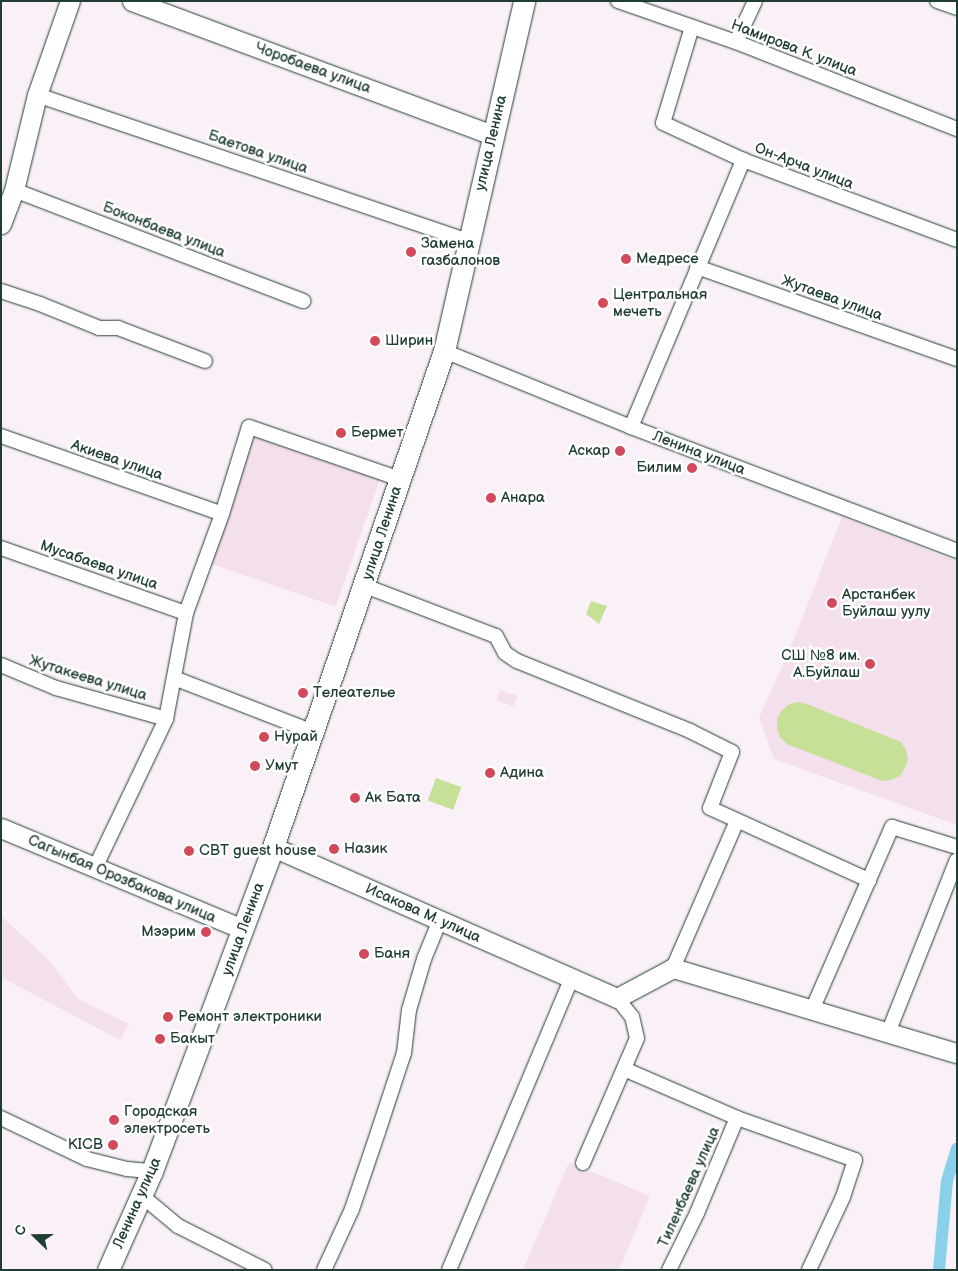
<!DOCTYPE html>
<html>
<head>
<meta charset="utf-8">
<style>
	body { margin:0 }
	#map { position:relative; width:958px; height:1271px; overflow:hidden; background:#faf0f7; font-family:"Balsamiq Sans",sans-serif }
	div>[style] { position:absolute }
	.built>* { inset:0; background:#f4dfed; transform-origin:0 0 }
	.green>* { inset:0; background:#c6e097; transform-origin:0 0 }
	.canal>* { height:12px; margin:-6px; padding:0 6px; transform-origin:6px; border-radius:6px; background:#89d0ea }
	.roads { filter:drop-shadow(0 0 1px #1f3d34) drop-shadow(0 0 1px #1f3d34) }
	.street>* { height:14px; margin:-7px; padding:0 7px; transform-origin:7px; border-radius:7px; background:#fff }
	.secondary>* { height:19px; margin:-9.5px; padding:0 9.5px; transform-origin:9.5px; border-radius:9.5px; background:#fff }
	.primary>* { height:21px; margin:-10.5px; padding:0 10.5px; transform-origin:10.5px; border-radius:10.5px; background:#fff }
	.dots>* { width:14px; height:14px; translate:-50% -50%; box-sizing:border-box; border:2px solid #fff; border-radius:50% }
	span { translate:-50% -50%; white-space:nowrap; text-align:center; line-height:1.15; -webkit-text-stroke:5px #fff; paint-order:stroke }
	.street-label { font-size:15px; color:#1f3d34 }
	.poi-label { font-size:15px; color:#1f3d34 }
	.left { translate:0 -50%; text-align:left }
	.right { translate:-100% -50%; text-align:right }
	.frame { position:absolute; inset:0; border:2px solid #1f3d34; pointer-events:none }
	.north { position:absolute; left:10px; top:1211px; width:50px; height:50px; -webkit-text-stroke:4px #fff; paint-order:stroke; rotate:292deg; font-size:14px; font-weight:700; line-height:20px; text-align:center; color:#1f3d34 }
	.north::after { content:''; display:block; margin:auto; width:18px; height:22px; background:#1f3d34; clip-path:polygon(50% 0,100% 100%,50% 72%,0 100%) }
</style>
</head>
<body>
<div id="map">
	<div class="built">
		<div style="left:255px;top:433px;width:133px;height:138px;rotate:19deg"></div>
		<div style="clip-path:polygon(842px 517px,957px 561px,957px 825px,774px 759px,759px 718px,792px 644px)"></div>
		<div style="left:500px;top:690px;width:18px;height:11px;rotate:19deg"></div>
		<div style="clip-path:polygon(1px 916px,49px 960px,78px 999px,129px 1024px,120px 1040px,1px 977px)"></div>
		<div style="clip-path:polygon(569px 1162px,650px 1196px,619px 1270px,523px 1270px)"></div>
	</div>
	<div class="green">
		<div style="clip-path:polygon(591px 601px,607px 606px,599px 624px,586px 614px)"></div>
		<div style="clip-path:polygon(797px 702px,807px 704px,901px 742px,906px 750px,908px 759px,905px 768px,900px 776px,891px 780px,882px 781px,787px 744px,780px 737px,777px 729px,777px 719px,781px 711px,788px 705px)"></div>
		<div style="left:436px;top:778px;width:27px;height:24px;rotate:20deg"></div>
	</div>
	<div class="canal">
		<div style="left:939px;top:1270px;width:89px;rotate:-84.9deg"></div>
		<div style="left:947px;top:1181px;width:34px;rotate:-73deg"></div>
	</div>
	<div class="roads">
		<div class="street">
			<div style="left:618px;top:1px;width:125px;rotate:19.2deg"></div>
			<div style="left:736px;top:42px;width:238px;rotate:21.5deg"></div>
			<div style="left:937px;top:1px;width:21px;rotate:19deg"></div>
			<div style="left:692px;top:27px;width:100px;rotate:106.8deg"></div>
			<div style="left:663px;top:123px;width:88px;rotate:24.8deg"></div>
			<div style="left:736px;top:42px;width:45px;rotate:-65.1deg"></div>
			<div style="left:37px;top:95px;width:455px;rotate:18.7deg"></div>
			<div style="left:14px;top:190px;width:310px;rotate:21deg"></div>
			<div style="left:697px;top:267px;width:276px;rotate:19.5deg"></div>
			<div style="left:1px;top:291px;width:41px;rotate:18.4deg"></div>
			<div style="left:40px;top:304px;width:64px;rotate:22.1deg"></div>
			<div style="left:99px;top:328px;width:19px"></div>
			<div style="left:118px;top:328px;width:93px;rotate:20.8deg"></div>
			<div style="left:444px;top:351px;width:202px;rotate:22.1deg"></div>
			<div style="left:631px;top:427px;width:349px;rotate:20.8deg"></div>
			<div style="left:631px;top:427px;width:290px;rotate:-67.2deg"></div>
			<div style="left:743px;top:160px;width:228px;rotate:20.5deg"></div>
			<div style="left:1px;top:436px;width:234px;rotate:19.4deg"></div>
			<div style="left:1px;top:548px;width:196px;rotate:19.4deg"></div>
			<div style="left:365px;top:586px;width:140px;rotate:20.9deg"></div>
			<div style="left:496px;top:636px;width:19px;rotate:62deg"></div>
			<div style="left:505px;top:653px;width:14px;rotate:34deg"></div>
			<div style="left:517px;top:661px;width:187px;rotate:22deg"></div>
			<div style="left:690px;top:731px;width:47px;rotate:26.6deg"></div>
			<div style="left:732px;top:752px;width:60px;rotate:111.4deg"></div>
			<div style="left:710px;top:808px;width:175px;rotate:24.4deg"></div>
			<div style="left:1px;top:665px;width:60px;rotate:22.7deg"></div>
			<div style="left:56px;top:688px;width:114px;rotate:15.7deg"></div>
			<div style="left:174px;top:678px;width:149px;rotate:21.2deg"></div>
			<div style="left:95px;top:868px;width:165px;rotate:-64.5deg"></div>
			<div style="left:166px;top:719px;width:108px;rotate:-79.3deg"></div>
			<div style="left:186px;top:613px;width:105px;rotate:-70deg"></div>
			<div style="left:222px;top:514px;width:91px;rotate:-72.8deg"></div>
			<div style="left:249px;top:427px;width:160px;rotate:19deg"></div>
			<div style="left:673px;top:968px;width:160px;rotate:-66.5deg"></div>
			<div style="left:812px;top:1010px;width:200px;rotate:-66.4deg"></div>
			<div style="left:892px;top:827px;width:68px;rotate:17.1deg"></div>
			<div style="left:888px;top:1033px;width:186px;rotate:-68.3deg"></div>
			<div style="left:624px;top:1069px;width:123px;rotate:23.4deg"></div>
			<div style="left:737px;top:1118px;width:125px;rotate:19.6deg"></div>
			<div style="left:855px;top:1160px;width:39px;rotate:108deg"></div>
			<div style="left:843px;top:1197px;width:81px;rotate:115deg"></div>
			<div style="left:1px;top:1118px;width:95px;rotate:25.5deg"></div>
			<div style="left:87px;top:1159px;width:41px;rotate:14deg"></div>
			<div style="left:127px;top:1169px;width:25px;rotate:5deg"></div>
			<div style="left:583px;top:1163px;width:136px;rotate:-66.6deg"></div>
			<div style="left:637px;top:1038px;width:22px;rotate:-103deg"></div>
			<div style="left:632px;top:1017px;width:24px;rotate:-128deg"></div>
			<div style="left:142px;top:1196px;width:47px;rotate:39.8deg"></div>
			<div style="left:178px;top:1226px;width:97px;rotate:26.8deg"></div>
			<div style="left:324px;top:1270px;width:67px;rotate:-65.3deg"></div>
			<div style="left:352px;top:1209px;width:81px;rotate:-71.3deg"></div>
			<div style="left:378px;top:1132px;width:83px;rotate:-71.8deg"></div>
			<div style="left:404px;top:1053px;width:43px;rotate:-83.4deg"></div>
			<div style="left:409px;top:1010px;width:53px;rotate:-73.6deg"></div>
			<div style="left:424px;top:959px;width:42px;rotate:-67.7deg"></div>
			<div style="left:449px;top:1270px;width:317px;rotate:-67.2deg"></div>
			<div style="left:669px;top:1270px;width:64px;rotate:-63.8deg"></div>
			<div style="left:697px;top:1213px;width:103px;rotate:-67.2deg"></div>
		</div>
		<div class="secondary">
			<div style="left:132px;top:1px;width:385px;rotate:20.4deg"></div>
			<div style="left:1px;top:224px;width:36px;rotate:-69deg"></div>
			<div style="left:14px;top:190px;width:98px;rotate:-76.4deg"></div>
			<div style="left:37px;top:95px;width:100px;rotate:-70.7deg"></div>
			<div style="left:1px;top:828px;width:262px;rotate:22.7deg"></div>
			<div style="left:273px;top:847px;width:376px;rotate:23.7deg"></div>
			<div style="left:617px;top:998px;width:64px;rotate:-28.2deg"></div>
			<div style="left:673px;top:968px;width:296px;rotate:16.7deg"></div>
		</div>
		<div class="primary">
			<div style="left:108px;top:1270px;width:108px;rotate:-66deg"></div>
			<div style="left:152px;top:1171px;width:346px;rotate:-69.5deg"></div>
			<div style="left:273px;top:847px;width:525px;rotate:-70.98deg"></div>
			<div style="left:444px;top:351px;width:359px;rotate:-77.1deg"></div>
		</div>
	</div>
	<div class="dots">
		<div style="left:411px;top:252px;background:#d1495b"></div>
		<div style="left:626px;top:259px;background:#d1495b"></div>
		<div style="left:603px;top:303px;background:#d1495b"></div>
		<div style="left:375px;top:341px;background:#d1495b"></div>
		<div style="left:341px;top:433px;background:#d1495b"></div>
		<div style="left:620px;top:451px;background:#d1495b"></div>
		<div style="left:692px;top:468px;background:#d1495b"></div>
		<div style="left:491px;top:498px;background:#d1495b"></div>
		<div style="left:832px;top:603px;background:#d1495b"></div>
		<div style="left:870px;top:664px;background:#d1495b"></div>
		<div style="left:303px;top:693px;background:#d1495b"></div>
		<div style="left:264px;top:737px;background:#d1495b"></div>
		<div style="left:255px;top:766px;background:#d1495b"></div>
		<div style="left:490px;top:773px;background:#d1495b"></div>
		<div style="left:355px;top:798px;background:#d1495b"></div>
		<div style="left:334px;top:849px;background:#d1495b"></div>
		<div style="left:189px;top:851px;background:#d1495b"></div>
		<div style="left:206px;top:932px;background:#d1495b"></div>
		<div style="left:364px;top:954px;background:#d1495b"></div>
		<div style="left:168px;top:1017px;background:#d1495b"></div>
		<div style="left:160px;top:1039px;background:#d1495b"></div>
		<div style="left:114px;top:1120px;background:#d1495b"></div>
		<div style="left:113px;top:1145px;background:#d1495b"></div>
	</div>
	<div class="street-label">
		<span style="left:794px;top:48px;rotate:21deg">Намирова К. улица</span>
		<span style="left:313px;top:68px;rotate:20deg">Чоробаева улица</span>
		<span style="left:491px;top:143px;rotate:-77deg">улица Ленина</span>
		<span style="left:258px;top:152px;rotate:19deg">Баетова улица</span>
		<span style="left:804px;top:166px;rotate:21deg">Он-Арча улица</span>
		<span style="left:164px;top:230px;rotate:21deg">Боконбаева улица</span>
		<span style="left:832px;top:298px;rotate:20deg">Жутаева улица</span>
		<span style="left:699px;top:453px;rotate:21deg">Ленина улица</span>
		<span style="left:117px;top:460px;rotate:19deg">Акиева улица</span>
		<span style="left:382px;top:533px;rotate:-72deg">улица Ленина</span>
		<span style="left:99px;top:565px;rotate:19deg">Мусабаева улица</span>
		<span style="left:88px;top:678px;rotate:17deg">Жутакеева улица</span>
		<span style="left:122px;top:879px;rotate:23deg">Сагынбая Орозбакова улица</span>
		<span style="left:423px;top:913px;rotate:24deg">Исакова М. улица</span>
		<span style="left:243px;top:929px;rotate:-70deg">улица Ленина</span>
		<span style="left:689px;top:1187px;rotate:-66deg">Тиленбаева улица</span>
		<span style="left:137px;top:1203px;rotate:-66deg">Ленина улица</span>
	</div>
	<div class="poi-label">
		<span class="left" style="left:421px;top:252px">Замена<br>газбалонов</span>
		<span class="left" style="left:636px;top:259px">Медресе</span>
		<span class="left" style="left:613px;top:303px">Центральная<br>мечеть</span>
		<span class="left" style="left:385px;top:341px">Ширин</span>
		<span class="left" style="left:351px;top:433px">Бермет</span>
		<span class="right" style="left:610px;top:451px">Аскар</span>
		<span class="right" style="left:682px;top:468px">Билим</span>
		<span class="left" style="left:501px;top:498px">Анара</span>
		<span class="left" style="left:842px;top:603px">Арстанбек<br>Буйлаш уулу</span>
		<span class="right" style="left:860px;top:664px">СШ №8 им.<br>А.Буйлаш</span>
		<span class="left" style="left:313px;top:693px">Телеателье</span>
		<span class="left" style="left:274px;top:737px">Нурай</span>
		<span class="left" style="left:265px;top:766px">Умут</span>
		<span class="left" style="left:500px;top:773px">Адина</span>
		<span class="left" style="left:365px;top:798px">Ак Бата</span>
		<span class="left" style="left:344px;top:849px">Назик</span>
		<span class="left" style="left:199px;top:851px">CBT guest house</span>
		<span class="right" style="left:196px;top:932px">Мээрим</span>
		<span class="left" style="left:374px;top:954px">Баня</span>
		<span class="left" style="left:178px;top:1017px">Ремонт электроники</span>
		<span class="left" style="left:170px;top:1039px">Бакыт</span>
		<span class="left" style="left:124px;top:1120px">Городская<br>электросеть</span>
		<span class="right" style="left:103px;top:1145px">KICB</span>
	</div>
	<div class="frame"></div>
	<div class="north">С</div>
</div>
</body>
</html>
